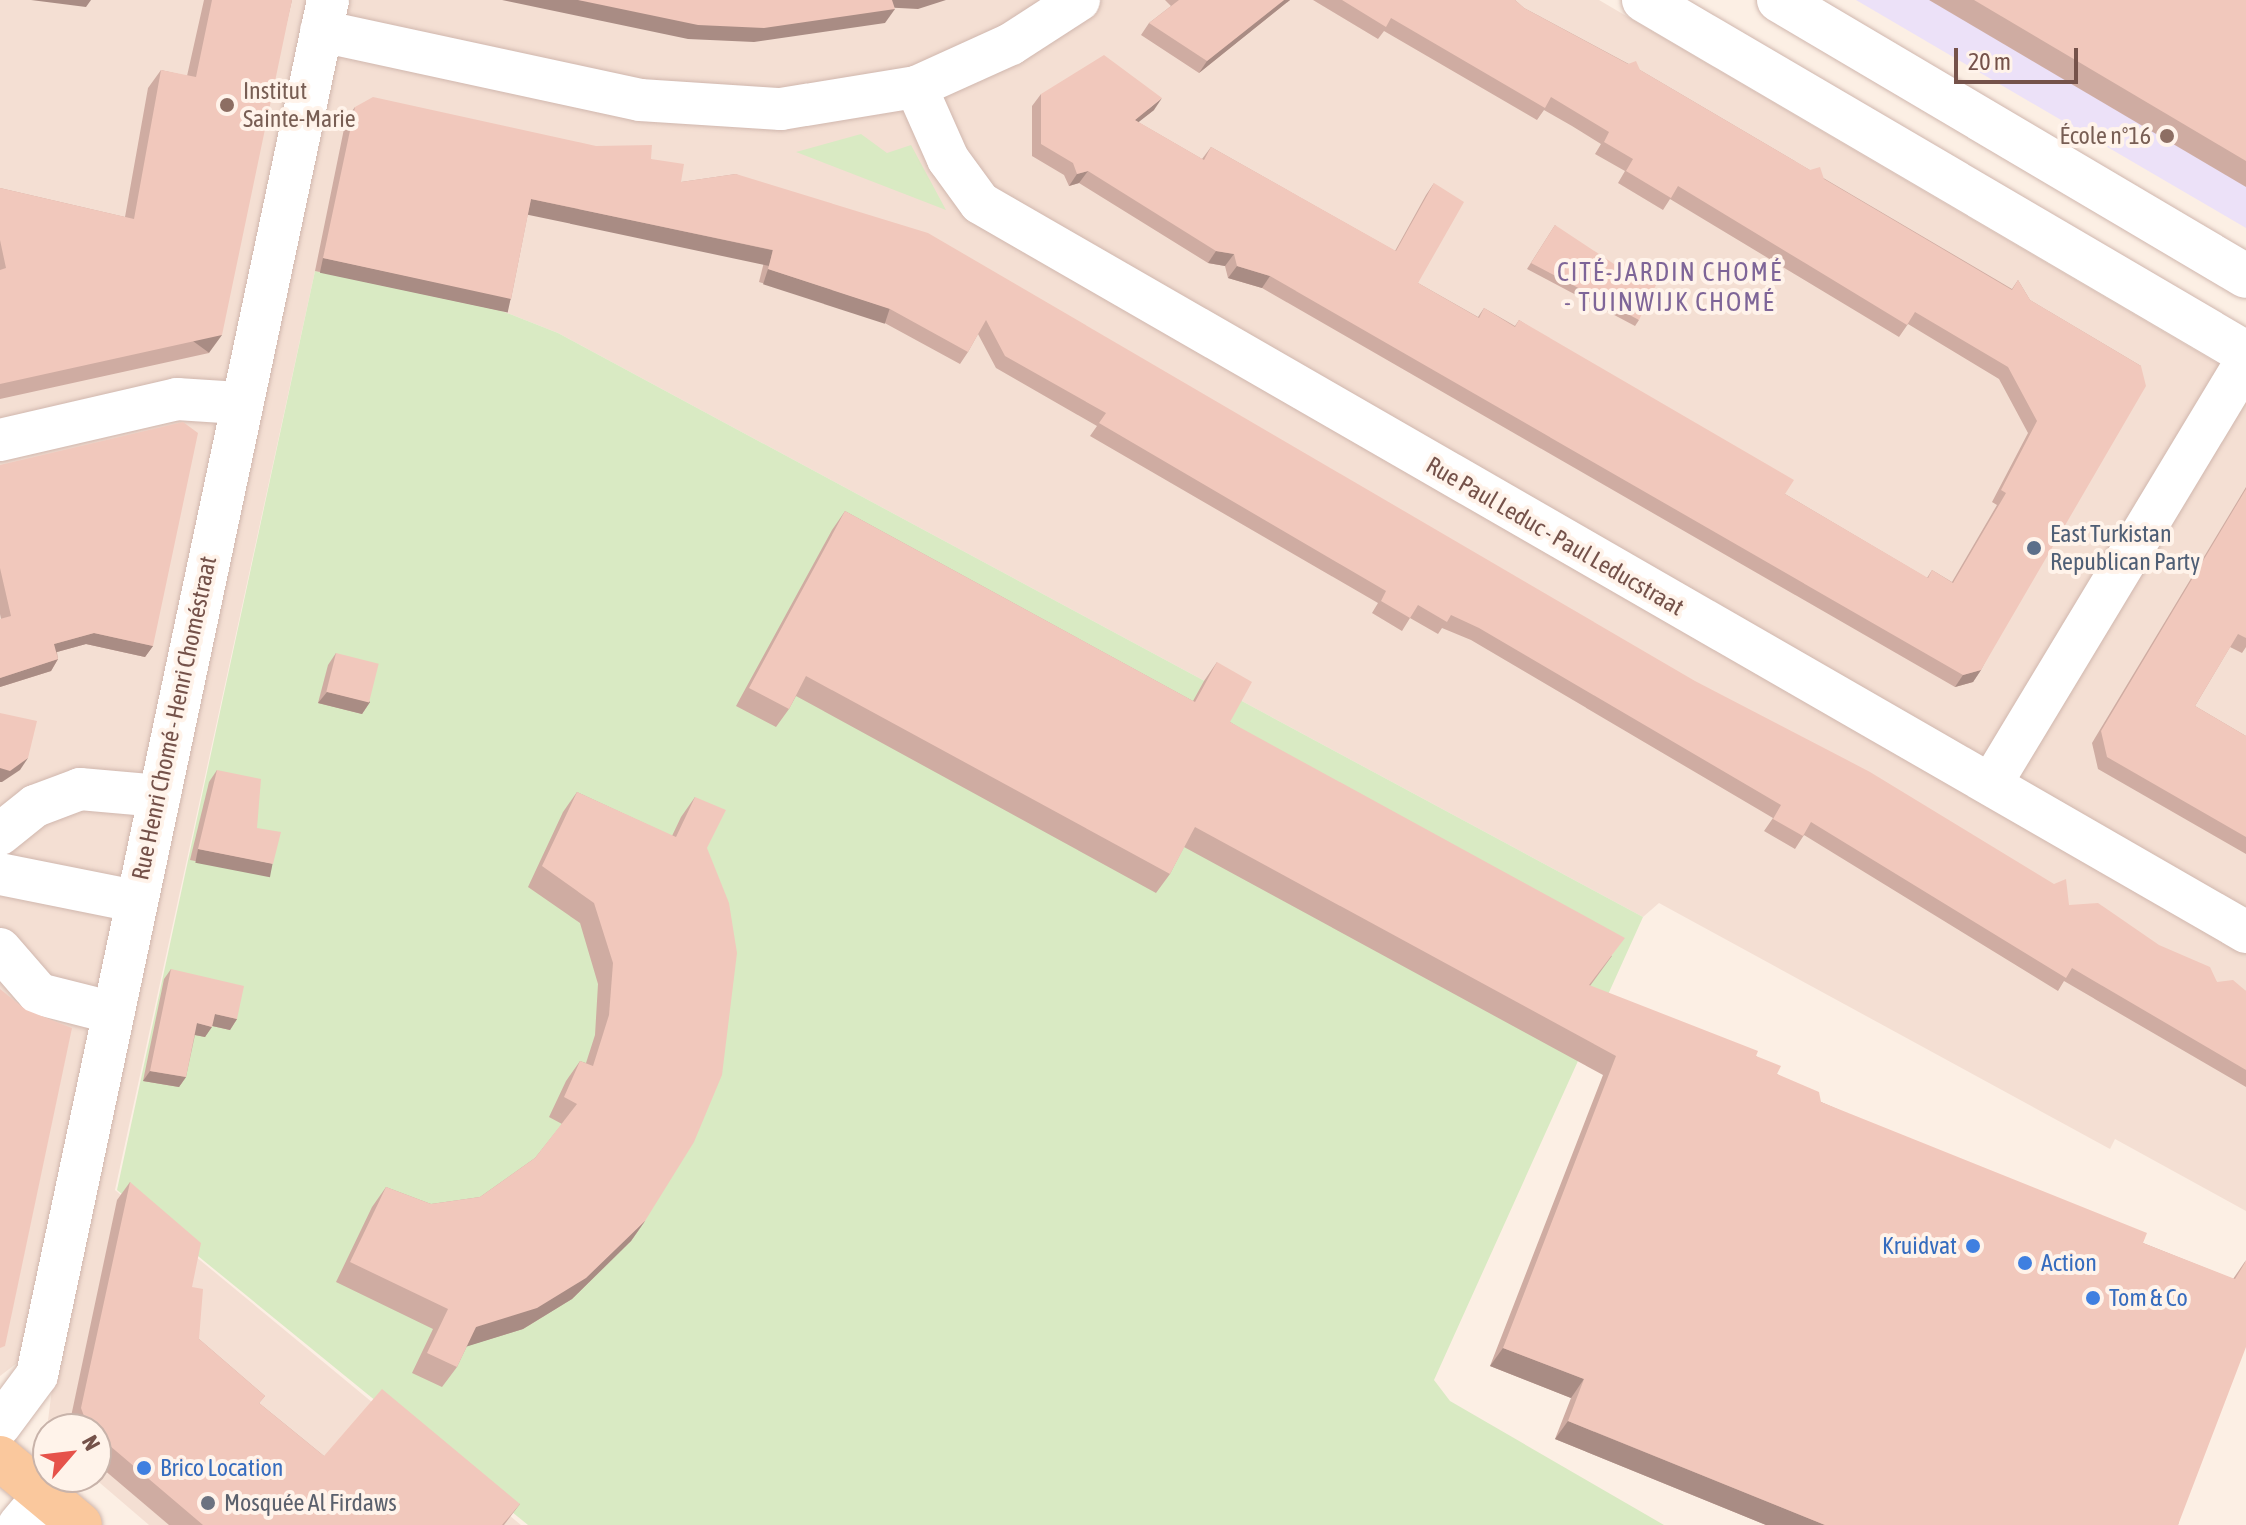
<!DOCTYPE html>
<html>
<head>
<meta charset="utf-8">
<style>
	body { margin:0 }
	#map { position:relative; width:2246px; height:1525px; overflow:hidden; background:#fcefe4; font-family:"Asap Condensed",sans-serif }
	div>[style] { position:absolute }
	.residential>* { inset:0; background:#f4dfd3 }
	.education>* { inset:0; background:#ece1f8 }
	.green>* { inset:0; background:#d9eac3 }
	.roads { filter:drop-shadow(0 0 2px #d0b7ae) drop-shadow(0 0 2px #d0b7ae) }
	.minor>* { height:42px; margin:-21px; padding:0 21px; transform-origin:21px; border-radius:21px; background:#fff }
	.tertiary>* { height:44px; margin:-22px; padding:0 22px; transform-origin:22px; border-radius:22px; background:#fff }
	.primary>* { height:44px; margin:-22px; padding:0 22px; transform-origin:22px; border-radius:22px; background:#fac89d }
	.wall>* { inset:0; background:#cfaca2 }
	.shaded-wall>* { inset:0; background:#a98c84; transform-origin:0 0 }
	.building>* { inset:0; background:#f1c8bc; transform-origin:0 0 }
	.dots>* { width:22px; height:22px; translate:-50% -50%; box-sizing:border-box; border:4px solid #fff3ea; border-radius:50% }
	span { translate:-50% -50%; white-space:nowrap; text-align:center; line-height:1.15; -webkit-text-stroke:8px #fff3ea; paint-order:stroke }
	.education-label { font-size:24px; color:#785e54 }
	.left { translate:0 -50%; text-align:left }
	.right { translate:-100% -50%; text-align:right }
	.service-label { font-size:24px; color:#4e5e75 }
	.street-label { font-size:24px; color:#75524a }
	.shop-label { font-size:24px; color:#366cbe }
	.worship-label { font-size:24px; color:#5b616d }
	.neighbourhood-label { font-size:26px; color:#7e6598; letter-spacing:2px }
	.north { position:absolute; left:32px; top:1413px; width:80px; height:80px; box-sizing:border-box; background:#fff3ea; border:2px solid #c8b3aa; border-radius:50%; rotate:62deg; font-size:22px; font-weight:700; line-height:32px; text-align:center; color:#75524a }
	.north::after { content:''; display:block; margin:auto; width:28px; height:36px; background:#e6524a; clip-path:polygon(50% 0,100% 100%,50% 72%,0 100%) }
	.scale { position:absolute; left:1954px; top:48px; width:124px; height:36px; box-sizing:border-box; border:4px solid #75524a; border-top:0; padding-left:10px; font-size:24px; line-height:28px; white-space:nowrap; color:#75524a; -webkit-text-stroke:6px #fff3ea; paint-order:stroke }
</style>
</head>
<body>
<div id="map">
	<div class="residential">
		<div style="clip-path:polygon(0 0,1599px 0,2246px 380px,2246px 1211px,2115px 1139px,2110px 1149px,1659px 903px,1643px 917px,558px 333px,502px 311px,315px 271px,115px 1190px,521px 1525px,149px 1525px,93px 1477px,96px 1429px,48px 1429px,46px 1436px,57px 1350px,21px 1360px,0 1376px)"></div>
	</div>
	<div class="education">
		<div style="clip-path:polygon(1856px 0,2246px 0,2246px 228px,1931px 44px)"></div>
	</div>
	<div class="green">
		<div style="clip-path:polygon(861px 134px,887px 153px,911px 145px,946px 210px,796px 152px)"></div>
		<div style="clip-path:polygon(315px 271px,502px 311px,558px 333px,1643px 917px,1434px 1380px,1450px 1401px,1664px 1525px,528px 1525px,117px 1190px)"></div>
	</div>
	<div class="roads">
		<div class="minor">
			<div style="left:321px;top:31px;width:326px;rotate:12.2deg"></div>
			<div style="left:640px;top:100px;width:141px;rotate:3.7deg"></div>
			<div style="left:781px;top:109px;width:137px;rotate:-9.3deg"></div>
			<div style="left:916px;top:87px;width:104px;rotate:-24.4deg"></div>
			<div style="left:1011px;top:44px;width:81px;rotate:-32.9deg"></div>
			<div style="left:916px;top:87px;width:79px;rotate:66deg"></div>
			<div style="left:948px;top:159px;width:54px;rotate:54deg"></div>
			<div style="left:980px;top:203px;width:1461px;rotate:29.93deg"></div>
			<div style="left:0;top:440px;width:182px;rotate:-13deg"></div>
			<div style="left:177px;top:399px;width:62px;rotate:3.7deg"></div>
			<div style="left:1991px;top:784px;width:494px;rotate:-58.9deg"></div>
			<div style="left:0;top:834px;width:45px;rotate:-38.7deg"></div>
			<div style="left:35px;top:806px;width:48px;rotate:-20.7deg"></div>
			<div style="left:80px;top:789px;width:80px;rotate:5deg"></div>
			<div style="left:0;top:874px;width:138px;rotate:11.3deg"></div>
			<div style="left:0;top:949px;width:60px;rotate:49.1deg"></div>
			<div style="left:39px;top:994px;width:77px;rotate:14.2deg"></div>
			<div style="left:0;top:1425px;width:62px;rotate:-53.5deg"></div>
			<div style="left:37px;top:1375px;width:1405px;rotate:-78.05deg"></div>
			<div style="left:19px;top:1525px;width:39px;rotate:-50deg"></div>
		</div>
		<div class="tertiary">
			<div style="left:1644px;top:0;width:698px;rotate:30.39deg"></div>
			<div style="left:1779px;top:0;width:542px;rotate:30.58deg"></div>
		</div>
		<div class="primary">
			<div style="left:0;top:1458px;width:104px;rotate:39.9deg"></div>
		</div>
	</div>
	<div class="wall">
		<div style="clip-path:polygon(204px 0,292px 0,209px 353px,0 399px,0 188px,125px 217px,148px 88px,161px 70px,187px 76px)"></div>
		<div style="clip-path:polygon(1165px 0,1290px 0,1199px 73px,1141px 35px,1149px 23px,1171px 6px)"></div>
		<div style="clip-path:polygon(1313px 0,1515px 0,1524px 8px,1640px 70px,2012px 289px,2018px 280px,2030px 300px,2141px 366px,1981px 670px,1973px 682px,1955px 687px,1262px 288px,1228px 278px,1225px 266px,1208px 263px,1079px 183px,1069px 186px,1064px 175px,1032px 156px,1032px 106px,1041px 94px,1154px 110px,1138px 122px,1202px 159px,1211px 147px,1395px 251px,1426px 195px,1434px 183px,1418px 283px,1478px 317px,1484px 308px,1515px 326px,1519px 320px,1785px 494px,1927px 578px,1932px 570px,1952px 582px,1997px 505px,1992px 502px,2028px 433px,1999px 379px,1908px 324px,1899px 337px,1670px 199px,1663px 210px,1618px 183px,1625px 171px,1595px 154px,1601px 144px,1572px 126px,1544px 110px,1537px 120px,1384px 31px,1378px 39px)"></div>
		<div style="clip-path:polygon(1929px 0,2246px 0,2246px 187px)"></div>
		<div style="clip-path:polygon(355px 107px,651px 159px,681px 182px,736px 174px,2069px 905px,2217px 982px,2246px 991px,2246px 1087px,2064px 981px,2058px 991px,1804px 835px,1795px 849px,1764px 831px,1773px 818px,1471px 640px,1442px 628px,1438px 634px,1410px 618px,1402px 631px,1372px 613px,1378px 603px,1090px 436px,1097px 426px,996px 368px,978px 334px,968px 352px,960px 364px,881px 321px,759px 282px,764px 262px,528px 213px,511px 299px,502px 311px,315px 271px,346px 119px)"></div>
		<div style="clip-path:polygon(1555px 225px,1639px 320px,1635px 326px,1527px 269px)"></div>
		<div style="clip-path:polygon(0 465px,153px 646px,145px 657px,86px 644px,57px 652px,58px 659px,51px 671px,0 687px,0 619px,1px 619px,0 614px)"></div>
		<div style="clip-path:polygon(2246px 487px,2246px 647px,2242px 653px,2230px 647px,2195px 706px,2246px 736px,2246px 854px,2098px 769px,2092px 743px)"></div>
		<div style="clip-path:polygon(845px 511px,1193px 701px,1204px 681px,1217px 662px,1230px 722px,1612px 956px,1590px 986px,1756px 1056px,1777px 1074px,1821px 1102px,2143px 1243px,2233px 1279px,2246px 1260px,2178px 1525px,1766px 1525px,1555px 1439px,1571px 1398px,1490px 1366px,1603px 1075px,1184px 847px,1170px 874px,1156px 893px,796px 696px,789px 709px,776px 727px,736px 706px,832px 530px)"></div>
		<div style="clip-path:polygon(336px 653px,370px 702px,362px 714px,318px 703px,328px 665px)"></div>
		<div style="clip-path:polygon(217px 770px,265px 875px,190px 860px,209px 782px)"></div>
		<div style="clip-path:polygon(577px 792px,672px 836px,681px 817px,695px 797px,707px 848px,645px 1221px,631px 1241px,572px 1299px,523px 1329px,467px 1346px,457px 1367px,442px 1387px,412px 1373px,433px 1329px,336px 1282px,372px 1207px,386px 1187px,431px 1204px,480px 1197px,535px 1158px,562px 1124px,549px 1117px,566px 1081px,580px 1061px,586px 1063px,595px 1035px,598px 984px,580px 923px,528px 887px,563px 812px)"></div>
		<div style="clip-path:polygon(171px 969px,237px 1019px,230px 1030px,212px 1026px,205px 1037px,195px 1035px,186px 1077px,179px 1087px,143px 1081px,164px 979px)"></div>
		<div style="clip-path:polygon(130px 1182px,192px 1287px,199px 1339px,265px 1396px,259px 1403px,324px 1456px,520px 1504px,504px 1525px,169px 1525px,96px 1463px,96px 1429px,70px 1429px,69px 1426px,117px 1200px)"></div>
	</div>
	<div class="shaded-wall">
		<div style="clip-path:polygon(31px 0,91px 0,86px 7px)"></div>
		<div style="clip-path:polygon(502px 0,578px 0,895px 9px,885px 23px,754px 42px,688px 39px)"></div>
		<div style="clip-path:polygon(885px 0,946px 0,918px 9px,880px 7px)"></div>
		<div style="clip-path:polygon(1284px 0,1290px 0,1199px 73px,1207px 61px)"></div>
		<div style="clip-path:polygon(1162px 98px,1154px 110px,1126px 132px,1135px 120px)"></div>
		<div style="clip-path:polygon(1088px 171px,1079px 183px,1069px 186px,1077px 174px)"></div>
		<div style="left:531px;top:199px;width:247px;height:16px;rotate:12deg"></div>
		<div style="clip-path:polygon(1216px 251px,1234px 254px,1225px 266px,1208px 263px)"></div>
		<div style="left:323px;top:258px;width:192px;height:15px;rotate:12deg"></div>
		<div style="clip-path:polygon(1237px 266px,1270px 276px,1262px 288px,1228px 278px)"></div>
		<div style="left:768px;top:269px;width:128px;height:16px;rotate:18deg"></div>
		<div style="left:222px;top:335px;width:22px;height:227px;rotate:126deg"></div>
		<div style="clip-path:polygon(94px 633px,153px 646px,145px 657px,86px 644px,46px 655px,54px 644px)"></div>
		<div style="clip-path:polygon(58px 659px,51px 671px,0 687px,0 678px)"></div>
		<div style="clip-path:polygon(1981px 670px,1973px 682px,1955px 687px,1963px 675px)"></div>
		<div style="clip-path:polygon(327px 692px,370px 702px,362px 714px,318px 703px)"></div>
		<div style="clip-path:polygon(28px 758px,20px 770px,2px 782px,0 782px,0 768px)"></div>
		<div style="left:198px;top:849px;width:76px;height:14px;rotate:11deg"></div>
		<div style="clip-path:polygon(215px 1014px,237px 1019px,230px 1030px,208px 1025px)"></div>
		<div style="clip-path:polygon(197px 1023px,212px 1027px,205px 1037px,190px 1034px)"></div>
		<div style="clip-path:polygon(150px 1071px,186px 1077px,179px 1087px,143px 1081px)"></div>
		<div style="clip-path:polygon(645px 1221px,631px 1241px,572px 1299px,523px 1329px,462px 1348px,476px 1327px)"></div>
		<div style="clip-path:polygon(1503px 1348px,1584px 1379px,1571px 1398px,1490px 1366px)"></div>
		<div style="clip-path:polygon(1568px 1421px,1825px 1525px,1766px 1525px,1555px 1439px)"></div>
	</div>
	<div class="building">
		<div style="clip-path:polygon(212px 0,292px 0,222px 335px,0 384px,0 270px,6px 268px,0 240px,0 188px,134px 219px,161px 70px,196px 77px)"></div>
		<div style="clip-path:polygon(578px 0,892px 0,895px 9px,764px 28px,698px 25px)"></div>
		<div style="clip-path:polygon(1179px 0,1284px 0,1207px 61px,1149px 23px)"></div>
		<div style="clip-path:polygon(1342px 0,1515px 0,1524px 8px,1628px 64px,1636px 61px,1640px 70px,1810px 170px,1820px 167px,1824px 179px,2012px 290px,2018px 280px,2030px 300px,2141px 366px,2146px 386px,1981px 670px,1963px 675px,1270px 276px,1237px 266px,1234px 254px,1216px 251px,1088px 171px,1077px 174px,1073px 163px,1041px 144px,1041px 94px,1104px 55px,1162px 98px,1135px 120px,1204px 160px,1211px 147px,1396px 251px,1434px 183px,1464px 202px,1418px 283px,1479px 318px,1484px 308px,1515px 327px,1519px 320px,1794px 480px,1785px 494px,1928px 578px,1932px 570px,1953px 583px,2006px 493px,2001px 490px,2037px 421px,2008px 367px,1915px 312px,1907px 325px,1678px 186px,1671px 198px,1626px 171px,1633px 159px,1604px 142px,1609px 132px,1551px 97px,1545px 108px,1391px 18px,1386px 27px)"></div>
		<div style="clip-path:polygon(1974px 0,2246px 0,2246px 161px)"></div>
		<div style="clip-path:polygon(373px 97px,596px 146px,652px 145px,651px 159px,684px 164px,681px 182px,736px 174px,928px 233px,1695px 681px,1870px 772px,2054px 884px,2066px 879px,2069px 905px,2098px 903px,2159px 945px,2210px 967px,2217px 982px,2233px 980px,2246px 991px,2246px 1070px,2072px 968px,2066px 978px,1811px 822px,1803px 836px,1773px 819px,1781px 805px,1479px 628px,1451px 615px,1447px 622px,1418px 605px,1410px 618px,1381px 601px,1386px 591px,1099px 423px,1106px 413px,1005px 356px,986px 320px,968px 352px,890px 309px,768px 269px,773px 250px,531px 199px,511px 299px,323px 258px,355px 107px)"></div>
		<div style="clip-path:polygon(1555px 225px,1614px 264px,1617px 259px,1658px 281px,1639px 320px,1531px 263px)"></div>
		<div style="clip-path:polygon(183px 422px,198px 433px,153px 646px,94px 633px,54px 644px,58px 659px,0 678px,0 619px,11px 616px,0 568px,0 465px)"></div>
		<div style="clip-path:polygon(2246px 489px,2246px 638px,2238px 634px,2195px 706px,2246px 736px,2246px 837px,2107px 757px,2101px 731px)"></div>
		<div style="clip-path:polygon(845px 511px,1195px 702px,1217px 662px,1252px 682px,1230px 722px,1625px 938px,1589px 985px,1758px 1051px,1756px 1056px,1781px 1066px,1777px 1074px,1819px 1092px,1821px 1102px,2147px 1233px,2143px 1243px,2235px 1279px,2246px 1261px,2246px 1347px,2178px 1525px,1825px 1525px,1568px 1421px,1584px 1379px,1503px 1348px,1616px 1056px,1195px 827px,1170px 874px,806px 676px,789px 709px,749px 688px)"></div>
		<div style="left:336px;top:653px;width:44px;height:40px;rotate:14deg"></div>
		<div style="clip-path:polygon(0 713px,37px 721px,28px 758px,10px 771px,0 768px)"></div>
		<div style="clip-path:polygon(217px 770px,261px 779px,257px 828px,281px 832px,273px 864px,198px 849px)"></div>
		<div style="clip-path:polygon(577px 792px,676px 837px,695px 797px,726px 810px,707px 848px,729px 903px,737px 953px,722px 1075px,694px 1142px,645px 1221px,586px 1278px,537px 1308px,476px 1327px,457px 1367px,427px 1353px,448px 1309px,350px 1262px,386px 1187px,431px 1204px,480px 1197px,535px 1158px,577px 1104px,564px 1097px,580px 1061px,593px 1066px,609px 1015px,613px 963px,594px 903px,542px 866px)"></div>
		<div style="clip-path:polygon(171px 969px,244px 986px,237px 1019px,215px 1014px,212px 1027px,197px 1023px,186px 1077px,150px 1071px)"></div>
		<div style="clip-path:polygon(0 989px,26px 1010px,72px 1028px,5px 1346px,0 1348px)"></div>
		<div style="clip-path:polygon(130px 1182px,201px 1243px,192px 1287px,203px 1289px,199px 1339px,265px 1396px,259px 1403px,324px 1456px,382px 1389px,520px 1504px,502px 1525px,203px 1525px,96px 1434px,96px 1429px,90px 1429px,88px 1427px,81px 1408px)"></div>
	</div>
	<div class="dots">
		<div style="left:227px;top:105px;background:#8d6e63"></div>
		<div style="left:2167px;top:136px;background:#8d6e63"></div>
		<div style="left:2034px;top:548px;background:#5c6f8a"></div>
		<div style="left:1973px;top:1246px;background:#3f7fe0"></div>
		<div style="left:2025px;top:1263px;background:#3f7fe0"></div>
		<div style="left:2093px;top:1298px;background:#3f7fe0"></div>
		<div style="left:144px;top:1468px;background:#3f7fe0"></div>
		<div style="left:208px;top:1503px;background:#6b7280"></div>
	</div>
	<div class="education-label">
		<span class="left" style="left:243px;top:105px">Institut<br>Sainte-Marie</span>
		<span class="right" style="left:2151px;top:136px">École n°16</span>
	</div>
	<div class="service-label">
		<span class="left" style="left:2050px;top:548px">East Turkistan<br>Republican Party</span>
	</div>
	<div class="street-label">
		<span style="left:1555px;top:536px;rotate:30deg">Rue Paul Leduc - Paul Leducstraat</span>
		<span style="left:174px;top:718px;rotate:-78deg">Rue Henri Chomé - Henri Choméstraat</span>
	</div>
	<div class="shop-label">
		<span class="right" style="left:1957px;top:1246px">Kruidvat</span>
		<span class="left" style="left:2041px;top:1263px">Action</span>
		<span class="left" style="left:2109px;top:1298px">Tom &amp; Co</span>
		<span class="left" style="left:160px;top:1468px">Brico Location</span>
	</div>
	<div class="worship-label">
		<span class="left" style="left:224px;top:1503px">Mosquée Al Firdaws</span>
	</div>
	<div class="neighbourhood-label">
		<span style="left:1670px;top:288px">CITÉ-JARDIN CHOMÉ<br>- TUINWIJK CHOMÉ</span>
	</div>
	<div class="north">N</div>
	<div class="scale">20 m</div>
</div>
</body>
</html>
